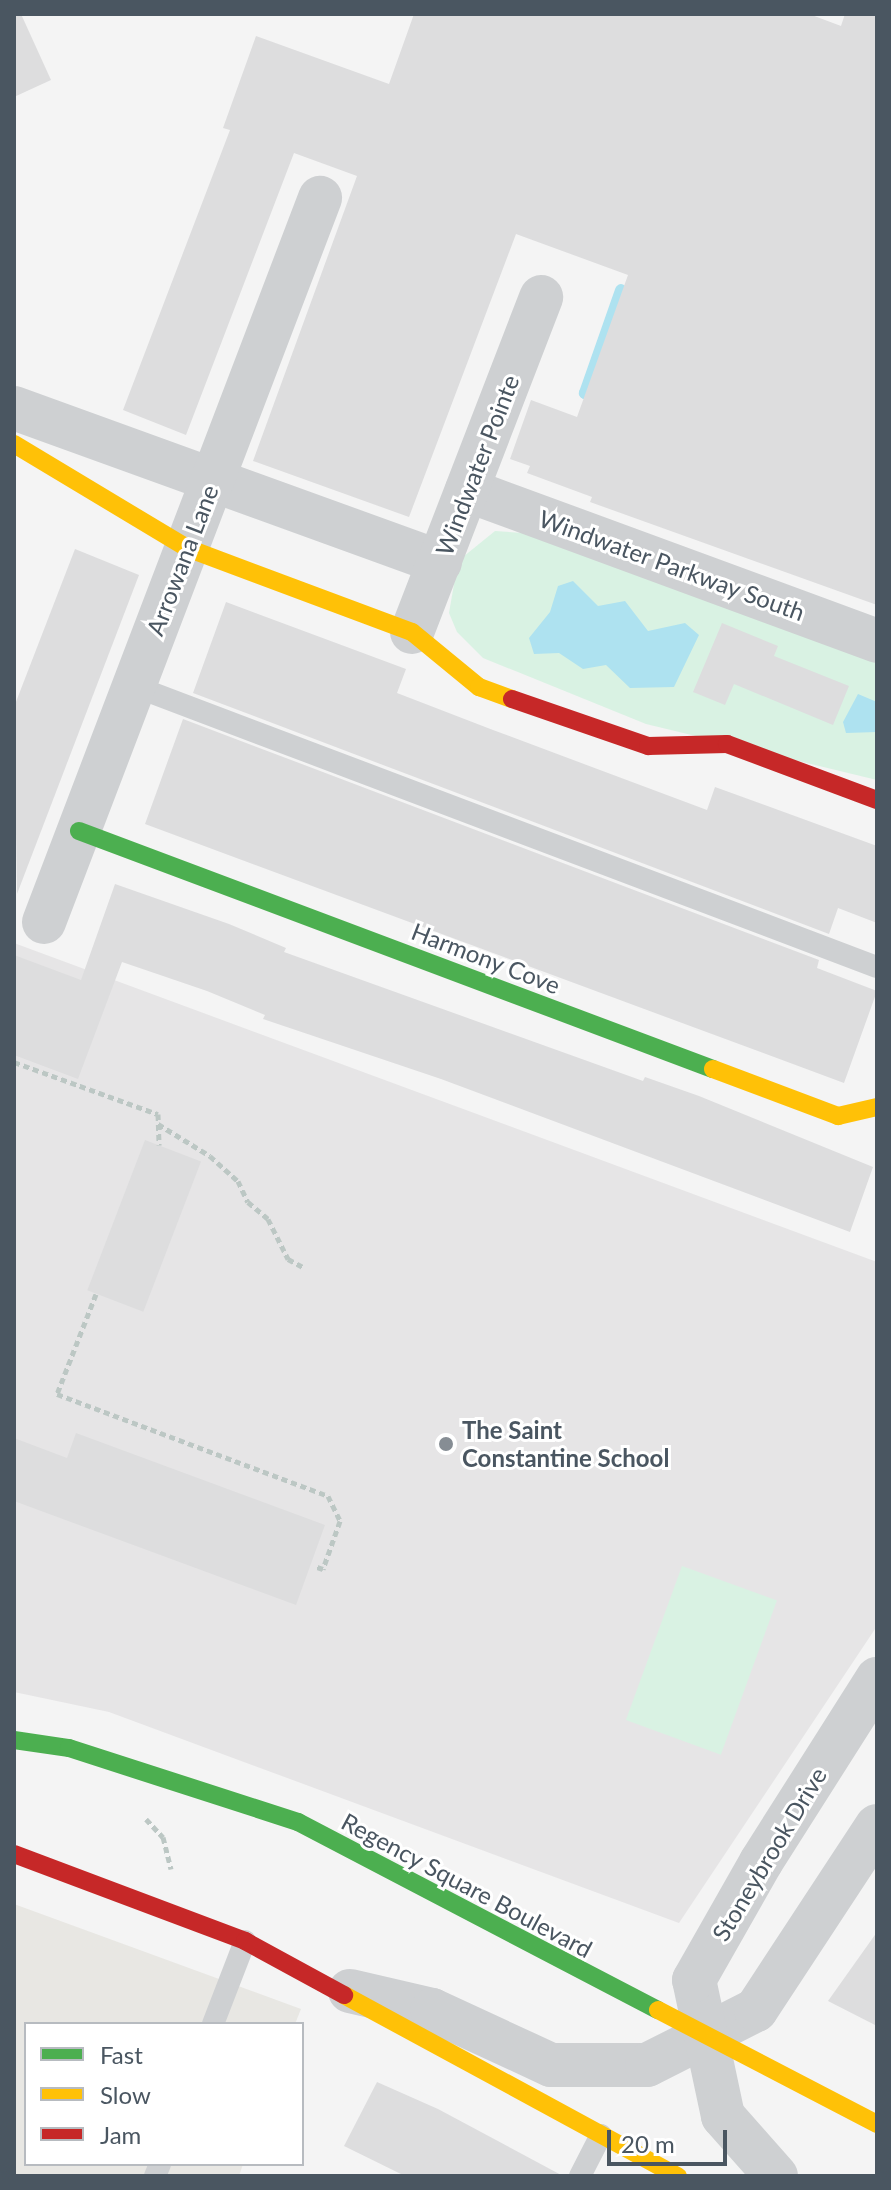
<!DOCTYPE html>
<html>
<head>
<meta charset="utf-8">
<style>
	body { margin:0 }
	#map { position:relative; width:891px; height:2190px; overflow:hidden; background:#f4f4f4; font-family:Lato,sans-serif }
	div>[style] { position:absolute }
	.commercial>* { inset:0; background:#e8e7e3 }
	.education>* { inset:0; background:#e6e5e6 }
	.green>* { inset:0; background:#d9f2e3; transform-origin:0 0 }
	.water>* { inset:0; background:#aee2f0 }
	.stream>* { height:12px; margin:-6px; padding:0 6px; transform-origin:6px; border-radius:6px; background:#aee2f0 }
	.building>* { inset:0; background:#ddddde; transform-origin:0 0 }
	.path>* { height:5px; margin-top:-2.5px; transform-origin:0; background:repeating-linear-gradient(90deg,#bcc7c4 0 6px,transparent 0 10px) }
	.lane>* { height:22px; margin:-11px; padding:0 11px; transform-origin:11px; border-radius:11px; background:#ced0d2 }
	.street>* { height:44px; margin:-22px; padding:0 22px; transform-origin:22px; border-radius:22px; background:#ced0d2 }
	.fast>* { height:18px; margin:-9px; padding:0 9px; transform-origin:9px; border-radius:9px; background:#4caf50 }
	.slow>* { height:18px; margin:-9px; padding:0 9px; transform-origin:9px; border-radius:9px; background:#ffc107 }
	.jam>* { height:18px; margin:-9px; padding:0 9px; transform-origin:9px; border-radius:9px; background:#c62828 }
	.dots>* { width:22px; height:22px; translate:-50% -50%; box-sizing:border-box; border:4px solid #fff; border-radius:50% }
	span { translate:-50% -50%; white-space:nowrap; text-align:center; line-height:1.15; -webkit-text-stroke:6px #fff; paint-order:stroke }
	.street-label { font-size:24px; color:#4a5661 }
	.poi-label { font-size:24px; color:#4a5661; font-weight:700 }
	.left { translate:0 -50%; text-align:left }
	.frame { position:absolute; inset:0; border:16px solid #4a5661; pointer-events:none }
	.legend { position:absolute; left:24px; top:2022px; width:280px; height:144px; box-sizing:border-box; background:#fff; border:2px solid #b7bbc0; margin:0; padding:10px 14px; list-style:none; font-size:24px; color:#4a5661 }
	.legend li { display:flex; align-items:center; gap:16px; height:40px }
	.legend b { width:40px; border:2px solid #b7bbc0 }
	.scale { position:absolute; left:607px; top:2130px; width:120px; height:36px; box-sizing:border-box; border:4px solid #4a5661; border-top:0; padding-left:10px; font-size:24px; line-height:28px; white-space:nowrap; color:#4a5661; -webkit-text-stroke:6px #fff; paint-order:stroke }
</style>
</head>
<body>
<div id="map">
	<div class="commercial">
		<div style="clip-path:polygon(14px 1904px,301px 2009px,295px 2024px,26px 2024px,26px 2164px,243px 2164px,239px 2176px,14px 2176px)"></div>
	</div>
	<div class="education">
		<div style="clip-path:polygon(14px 943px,877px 1262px,877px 1626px,679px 1923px,109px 1712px,14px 1692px)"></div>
	</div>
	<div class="green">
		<div style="clip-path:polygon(495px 531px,523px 533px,877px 663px,877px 780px,646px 724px,483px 658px,457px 632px,449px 613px,458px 561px)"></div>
		<div style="left:682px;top:1566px;width:101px;height:164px;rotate:20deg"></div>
	</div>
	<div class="water">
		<div style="clip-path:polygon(573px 581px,598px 606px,625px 601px,648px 631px,685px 623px,699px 635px,674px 687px,630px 688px,606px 665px,583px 669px,559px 653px,534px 654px,529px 638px,550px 612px,558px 586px)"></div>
		<div style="clip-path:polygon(858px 694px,877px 702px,877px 732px,846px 733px,843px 722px)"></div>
	</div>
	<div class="stream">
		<div style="left:600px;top:398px;width:16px;rotate:-162deg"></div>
		<div style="left:585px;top:393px;width:109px;rotate:-70.7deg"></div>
	</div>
	<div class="building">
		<div style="clip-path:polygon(14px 14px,21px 14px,51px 80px,14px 97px)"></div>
		<div style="clip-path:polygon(414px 14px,809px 14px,841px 26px,845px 14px,877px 14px,877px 605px,590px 502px,592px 497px,527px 473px,530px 466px,510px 459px,531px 400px,577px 417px,628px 275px,516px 234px,409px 517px,253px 461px,357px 176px,294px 153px,186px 435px,123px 410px,230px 130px,223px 128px,256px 36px,389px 84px)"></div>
		<div style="clip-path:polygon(75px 549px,139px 575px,17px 894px,14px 707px)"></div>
		<div style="clip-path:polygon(226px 602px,406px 669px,397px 693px,493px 730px,707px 810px,715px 787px,877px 846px,877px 923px,838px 908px,829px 934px,193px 693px)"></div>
		<div style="clip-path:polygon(722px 623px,778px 646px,774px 656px,849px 686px,833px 725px,734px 684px,725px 705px,693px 692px)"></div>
		<div style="clip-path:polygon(183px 719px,819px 960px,817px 968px,877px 991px,844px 1083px,145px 824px)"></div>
		<div style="clip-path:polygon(115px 884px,229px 924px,286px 948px,284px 952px,643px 1081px,645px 1077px,699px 1096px,873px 1167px,850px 1232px,441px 1079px,263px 1019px,265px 1015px,207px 991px,122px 962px,78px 1079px,14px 1055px,14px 955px,81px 980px)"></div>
		<div style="left:145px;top:1140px;width:60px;height:161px;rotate:21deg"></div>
		<div style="clip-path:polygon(76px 1433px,325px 1525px,296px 1605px,14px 1501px,14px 1438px,67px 1458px)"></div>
		<div style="clip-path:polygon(877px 1932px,877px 2026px,828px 2001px)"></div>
		<div style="clip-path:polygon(377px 2082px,438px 2109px,563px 2176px,405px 2176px,344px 2146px)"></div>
	</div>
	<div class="path">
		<div style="left:14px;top:1062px;width:153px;rotate:19.9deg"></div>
		<div style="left:158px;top:1114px;width:31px;rotate:88deg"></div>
		<div style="left:158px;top:1124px;width:61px;rotate:31.6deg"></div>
		<div style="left:210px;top:1156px;width:38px;rotate:42deg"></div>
		<div style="left:238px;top:1181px;width:23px;rotate:65deg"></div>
		<div style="left:248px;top:1202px;width:26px;rotate:40deg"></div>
		<div style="left:268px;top:1219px;width:45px;rotate:63.4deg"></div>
		<div style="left:288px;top:1259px;width:19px;rotate:28deg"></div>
		<div style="left:96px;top:1294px;width:107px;rotate:111.3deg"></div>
		<div style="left:57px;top:1394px;width:290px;rotate:20.6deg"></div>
		<div style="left:328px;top:1496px;width:28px;rotate:64deg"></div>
		<div style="left:340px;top:1521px;width:51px;rotate:109.5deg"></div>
		<div style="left:323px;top:1569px;width:9px;rotate:-162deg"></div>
		<div style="left:146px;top:1819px;width:25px;rotate:47deg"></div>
		<div style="left:163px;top:1837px;width:33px;rotate:76deg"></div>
	</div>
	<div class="lane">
		<div style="left:134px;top:686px;width:794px;rotate:20.72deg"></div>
		<div style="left:213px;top:2024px;width:89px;rotate:-68.9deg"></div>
		<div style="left:155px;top:2176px;width:13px;rotate:-67deg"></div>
		<div style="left:580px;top:2176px;width:46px;rotate:-62.9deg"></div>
	</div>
	<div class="street">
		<div style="left:14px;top:408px;width:453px;rotate:19.9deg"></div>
		<div style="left:467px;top:490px;width:437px;rotate:20.2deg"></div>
		<div style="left:412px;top:632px;width:359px;rotate:-68.9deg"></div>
		<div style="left:44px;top:922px;width:775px;rotate:-69.13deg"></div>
		<div style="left:350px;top:1991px;width:84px;rotate:13deg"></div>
		<div style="left:432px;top:2010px;width:131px;rotate:24.8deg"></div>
		<div style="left:551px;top:2065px;width:96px"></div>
		<div style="left:647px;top:2065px;width:122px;rotate:-26.8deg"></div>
		<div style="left:756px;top:2010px;width:220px;rotate:-56.7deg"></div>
		<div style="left:776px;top:2176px;width:80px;rotate:-131.5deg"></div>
		<div style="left:723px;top:2116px;width:139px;rotate:-102deg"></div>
		<div style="left:694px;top:1980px;width:136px;rotate:-60.4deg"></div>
		<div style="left:761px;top:1862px;width:217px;rotate:-57.6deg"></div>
	</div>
	<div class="fast">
		<div style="left:79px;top:831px;width:677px;rotate:20.58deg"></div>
		<div style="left:14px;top:1740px;width:56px;rotate:8.3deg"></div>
		<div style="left:69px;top:1748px;width:241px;rotate:17.9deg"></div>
		<div style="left:298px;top:1822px;width:406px;rotate:27.6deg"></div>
	</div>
	<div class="slow">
		<div style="left:14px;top:444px;width:202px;rotate:31deg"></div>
		<div style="left:187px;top:548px;width:240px;rotate:20.5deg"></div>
		<div style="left:412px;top:632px;width:87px;rotate:39.4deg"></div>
		<div style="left:479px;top:687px;width:35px;rotate:20deg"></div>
		<div style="left:713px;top:1069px;width:134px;rotate:20.6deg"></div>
		<div style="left:838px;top:1116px;width:40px;rotate:-13deg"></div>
		<div style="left:344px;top:1995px;width:380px;rotate:28.5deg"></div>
		<div style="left:658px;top:2010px;width:247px;rotate:27.5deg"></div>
	</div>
	<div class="jam">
		<div style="left:512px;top:699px;width:144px;rotate:19.1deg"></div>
		<div style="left:648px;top:746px;width:79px;rotate:-1.5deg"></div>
		<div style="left:727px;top:744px;width:160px;rotate:20.5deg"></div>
		<div style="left:14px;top:1854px;width:247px;rotate:20.6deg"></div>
		<div style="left:245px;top:1941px;width:113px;rotate:28.6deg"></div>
	</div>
	<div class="dots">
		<div style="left:446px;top:1444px;background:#868d94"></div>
	</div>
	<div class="street-label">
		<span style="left:477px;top:465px;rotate:-69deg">Windwater Pointe</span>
		<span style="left:182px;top:560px;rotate:-69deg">Arrowana Lane</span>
		<span style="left:672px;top:565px;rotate:20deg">Windwater Parkway South</span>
		<span style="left:486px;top:958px;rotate:21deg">Harmony Cove</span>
		<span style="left:769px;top:1854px;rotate:-59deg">Stoneybrook Drive</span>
		<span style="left:467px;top:1885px;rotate:28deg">Regency Square Boulevard</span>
	</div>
	<div class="poi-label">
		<span class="left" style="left:462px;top:1444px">The Saint<br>Constantine School</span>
	</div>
	<div class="frame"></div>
	<ul class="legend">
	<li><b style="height:10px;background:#4caf50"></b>Fast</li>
	<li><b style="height:10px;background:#ffc107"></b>Slow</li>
	<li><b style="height:10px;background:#c62828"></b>Jam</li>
	</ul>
	<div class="scale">20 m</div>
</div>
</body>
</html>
